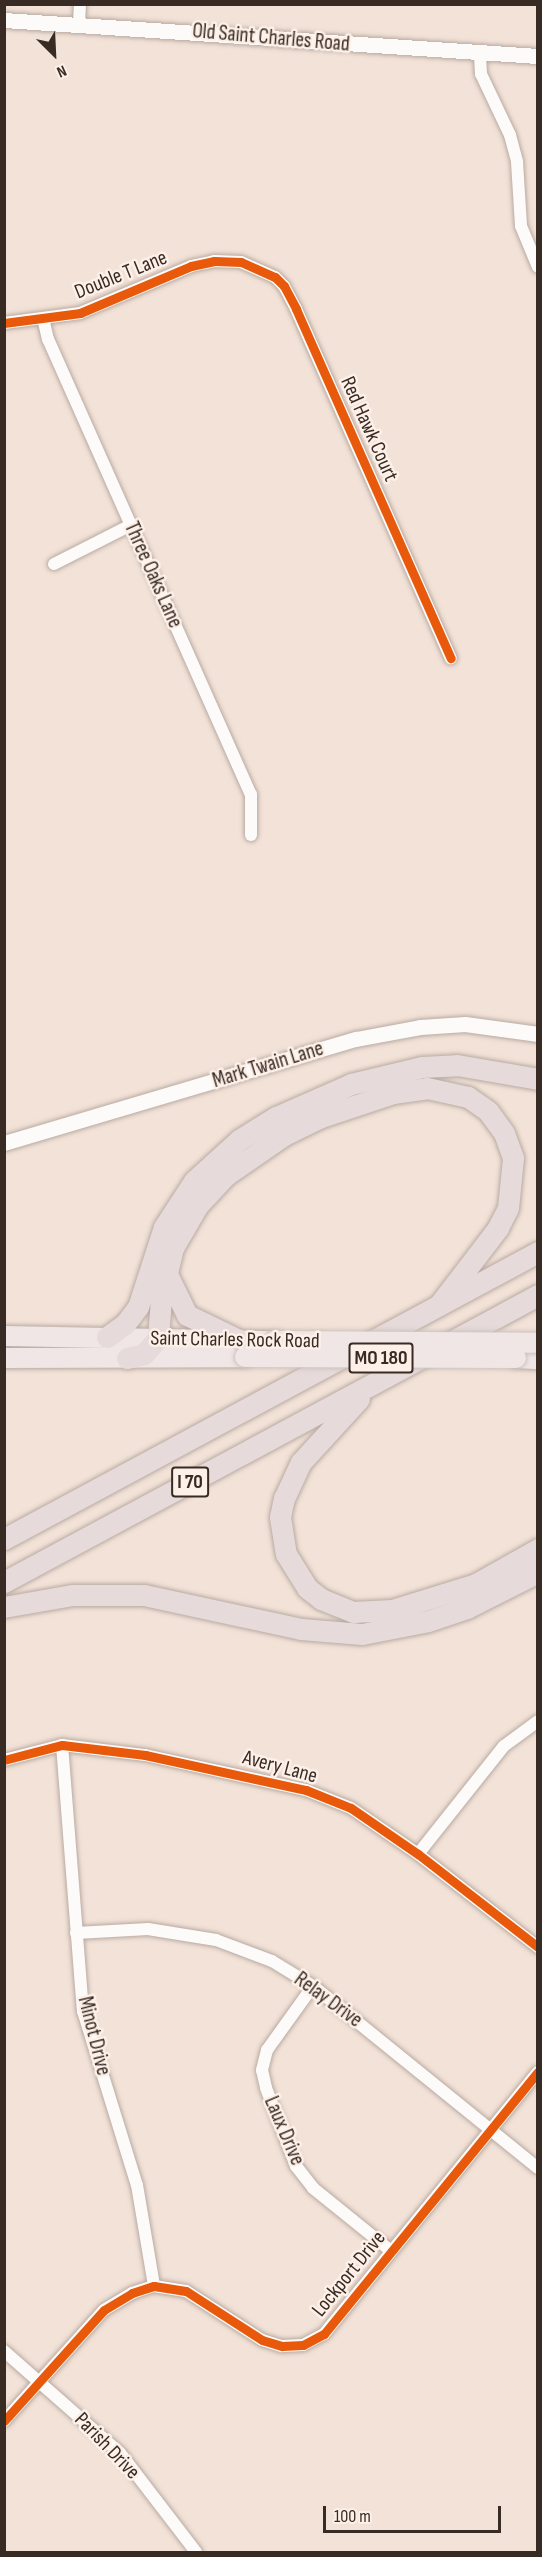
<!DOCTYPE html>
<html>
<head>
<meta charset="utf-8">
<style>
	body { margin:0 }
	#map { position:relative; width:542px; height:2557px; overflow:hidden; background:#f3e2d7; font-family:"Sofia Sans Condensed",sans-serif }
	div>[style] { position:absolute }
	.roads { filter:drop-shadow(0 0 2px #b8aba3) drop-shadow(0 0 2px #b8aba3) }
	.minor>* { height:12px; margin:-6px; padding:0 6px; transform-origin:6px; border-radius:6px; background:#fdfbf9 }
	.tertiary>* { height:15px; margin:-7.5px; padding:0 7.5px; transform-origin:7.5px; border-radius:7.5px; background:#fdfbf9 }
	.primary>* { height:20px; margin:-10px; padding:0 10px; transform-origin:10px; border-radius:10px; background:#f0e6e6 }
	.motorway>* { height:21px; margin:-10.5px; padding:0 10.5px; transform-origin:10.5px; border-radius:10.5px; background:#e6dada }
	.bridges { filter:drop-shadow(0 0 2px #cbc2bd) drop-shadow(0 0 2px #cbc2bd) }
	.primary-bridge>* { height:20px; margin:-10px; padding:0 10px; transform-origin:10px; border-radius:10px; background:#f0e6e6 }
	.cycleway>* { height:9px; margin:-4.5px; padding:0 4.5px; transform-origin:4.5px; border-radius:4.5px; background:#e8590c }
	span { translate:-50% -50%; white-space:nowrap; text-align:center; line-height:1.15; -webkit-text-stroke:5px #fdf0e8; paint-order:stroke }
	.shield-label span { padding:2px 4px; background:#fdf0e8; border:2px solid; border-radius:4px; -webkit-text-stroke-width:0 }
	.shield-label { font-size:20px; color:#372b24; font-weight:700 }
	.street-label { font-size:21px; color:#372b24 }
	.frame { position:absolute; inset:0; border:6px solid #372b24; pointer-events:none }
	.north { position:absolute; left:24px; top:24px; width:60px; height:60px; -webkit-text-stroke:4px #fdf0e8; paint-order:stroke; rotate:156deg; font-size:16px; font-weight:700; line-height:24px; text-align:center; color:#372b24 }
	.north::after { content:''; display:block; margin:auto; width:21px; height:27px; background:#372b24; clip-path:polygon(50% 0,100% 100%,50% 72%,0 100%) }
	.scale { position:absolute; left:323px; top:2506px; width:178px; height:27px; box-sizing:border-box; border:3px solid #372b24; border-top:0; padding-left:8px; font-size:18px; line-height:21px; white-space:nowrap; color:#372b24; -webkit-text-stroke:4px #fdf0e8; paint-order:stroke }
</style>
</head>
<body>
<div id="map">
	<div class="roads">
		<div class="minor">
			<div style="left:79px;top:23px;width:19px;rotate:-87deg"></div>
			<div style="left:480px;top:55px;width:19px;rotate:87deg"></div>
			<div style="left:481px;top:74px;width:68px;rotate:64.6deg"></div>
			<div style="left:510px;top:135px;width:28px;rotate:75deg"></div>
			<div style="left:517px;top:162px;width:64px;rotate:86.4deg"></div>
			<div style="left:521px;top:226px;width:44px;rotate:67.5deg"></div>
			<div style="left:43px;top:318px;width:22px;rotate:77deg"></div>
			<div style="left:48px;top:339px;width:498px;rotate:66deg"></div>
			<div style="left:251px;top:794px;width:41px;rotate:90deg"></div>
			<div style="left:4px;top:323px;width:77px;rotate:-7.5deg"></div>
			<div style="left:80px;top:313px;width:121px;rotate:-22.9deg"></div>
			<div style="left:191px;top:266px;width:24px;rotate:-12deg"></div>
			<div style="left:214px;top:261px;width:27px;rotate:2deg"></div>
			<div style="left:241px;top:262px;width:37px;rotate:24deg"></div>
			<div style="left:275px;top:277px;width:13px;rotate:45deg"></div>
			<div style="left:284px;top:286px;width:26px;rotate:62deg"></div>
			<div style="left:296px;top:309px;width:382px;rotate:66.1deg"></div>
			<div style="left:54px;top:564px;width:86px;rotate:-26.9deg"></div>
			<div style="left:62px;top:1745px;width:267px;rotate:85.5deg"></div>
			<div style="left:83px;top:2011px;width:182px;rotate:72.8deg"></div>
			<div style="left:137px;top:2185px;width:102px;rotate:80.4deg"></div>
			<div style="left:4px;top:1760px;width:60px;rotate:-14.5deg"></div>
			<div style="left:62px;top:1745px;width:84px;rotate:6.9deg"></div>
			<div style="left:145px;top:1755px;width:165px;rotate:12.3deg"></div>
			<div style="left:306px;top:1790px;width:48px;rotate:21.8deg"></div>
			<div style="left:351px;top:1808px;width:81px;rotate:34.5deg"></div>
			<div style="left:418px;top:1854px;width:152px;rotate:37.8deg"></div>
			<div style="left:418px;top:1854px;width:138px;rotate:-51.5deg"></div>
			<div style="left:504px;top:1746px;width:42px;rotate:-36.3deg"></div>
			<div style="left:76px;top:1933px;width:72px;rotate:-3.2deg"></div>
			<div style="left:148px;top:1929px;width:69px;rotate:9.2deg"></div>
			<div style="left:216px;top:1940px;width:60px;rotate:20.6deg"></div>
			<div style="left:272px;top:1961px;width:48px;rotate:31.4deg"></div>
			<div style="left:313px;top:1986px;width:289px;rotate:39deg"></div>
			<div style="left:313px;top:1986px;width:79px;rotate:125.7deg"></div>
			<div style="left:267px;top:2050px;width:21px;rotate:104deg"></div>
			<div style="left:262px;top:2070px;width:18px;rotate:77deg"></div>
			<div style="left:266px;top:2088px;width:84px;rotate:69deg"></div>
			<div style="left:296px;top:2166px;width:28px;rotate:52deg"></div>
			<div style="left:313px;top:2188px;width:100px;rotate:38.9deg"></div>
			<div style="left:4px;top:2351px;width:154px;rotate:41.3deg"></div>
			<div style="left:120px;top:2453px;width:125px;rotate:52.5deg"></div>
			<div style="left:4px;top:2421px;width:149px;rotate:-48deg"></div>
			<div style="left:104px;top:2310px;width:33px;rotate:-31deg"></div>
			<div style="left:132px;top:2293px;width:23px;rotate:-18deg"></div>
			<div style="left:154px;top:2286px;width:32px;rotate:9deg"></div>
			<div style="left:186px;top:2291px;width:90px;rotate:32.8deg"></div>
			<div style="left:262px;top:2340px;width:21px;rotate:17deg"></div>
			<div style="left:282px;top:2346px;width:21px;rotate:-3deg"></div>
			<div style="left:303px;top:2345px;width:24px;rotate:-28deg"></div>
			<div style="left:324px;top:2334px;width:338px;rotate:-50.8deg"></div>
		</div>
		<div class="tertiary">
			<div style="left:4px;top:20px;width:535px;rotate:3.86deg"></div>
			<div style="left:4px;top:1143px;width:367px;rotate:-16.5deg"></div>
			<div style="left:356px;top:1039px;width:65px;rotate:-10.6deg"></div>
			<div style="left:420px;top:1027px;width:45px;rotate:-3.8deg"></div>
			<div style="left:465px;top:1024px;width:74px;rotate:7.8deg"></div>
		</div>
		<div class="primary">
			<div style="left:4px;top:1336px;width:271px;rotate:1.1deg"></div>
			<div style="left:4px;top:1358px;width:241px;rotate:-0.2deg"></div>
			<div style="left:516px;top:1358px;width:22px;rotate:3deg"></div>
		</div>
		<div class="motorway">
			<div style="left:166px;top:1272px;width:48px;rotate:64deg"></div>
			<div style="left:187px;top:1315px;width:58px;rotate:25.7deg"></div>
			<div style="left:107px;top:1337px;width:22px;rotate:-36deg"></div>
			<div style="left:125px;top:1324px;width:21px;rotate:-53deg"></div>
			<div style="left:138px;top:1307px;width:84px;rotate:-72deg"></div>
			<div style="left:164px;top:1227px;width:55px;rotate:-56.9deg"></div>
			<div style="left:194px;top:1181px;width:61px;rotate:-42.3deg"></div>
			<div style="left:239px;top:1140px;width:44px;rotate:-31.9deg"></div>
			<div style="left:276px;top:1117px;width:82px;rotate:-23.7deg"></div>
			<div style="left:351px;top:1084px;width:73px;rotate:-13.5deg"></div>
			<div style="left:422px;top:1067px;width:35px;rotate:-3deg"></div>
			<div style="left:457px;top:1065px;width:82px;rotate:9.8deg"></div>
			<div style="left:127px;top:1358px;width:17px;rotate:-13deg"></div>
			<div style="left:144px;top:1354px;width:21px;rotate:-49deg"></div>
			<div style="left:158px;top:1338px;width:40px;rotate:-85.7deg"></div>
			<div style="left:161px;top:1298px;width:51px;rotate:-76.5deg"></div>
			<div style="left:173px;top:1248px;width:50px;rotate:-59.8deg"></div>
			<div style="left:198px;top:1205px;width:41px;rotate:-47deg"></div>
			<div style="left:226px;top:1175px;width:70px;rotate:-34.6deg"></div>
			<div style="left:284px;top:1135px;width:41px;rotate:-25.9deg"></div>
			<div style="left:321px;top:1117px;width:76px;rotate:-18.4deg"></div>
			<div style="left:393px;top:1093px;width:34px;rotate:-8deg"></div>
			<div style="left:427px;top:1088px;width:42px;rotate:12.4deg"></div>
			<div style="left:468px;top:1097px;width:24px;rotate:35deg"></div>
			<div style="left:488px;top:1111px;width:27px;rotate:54deg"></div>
			<div style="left:504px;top:1133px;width:27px;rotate:70deg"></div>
			<div style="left:513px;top:1158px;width:50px;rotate:95.7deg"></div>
			<div style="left:508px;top:1208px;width:22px;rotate:117deg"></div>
			<div style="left:498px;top:1228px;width:97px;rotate:127.5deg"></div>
			<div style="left:359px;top:1399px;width:86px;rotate:132.6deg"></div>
			<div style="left:301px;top:1462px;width:40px;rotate:115deg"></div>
			<div style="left:284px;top:1498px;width:19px;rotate:102deg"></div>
			<div style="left:280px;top:1517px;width:37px;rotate:81deg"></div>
			<div style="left:286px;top:1554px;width:40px;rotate:58deg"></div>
			<div style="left:307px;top:1588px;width:18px;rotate:38deg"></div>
			<div style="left:321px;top:1599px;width:35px;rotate:22deg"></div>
			<div style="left:353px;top:1612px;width:39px;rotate:-3deg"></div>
			<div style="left:392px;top:1610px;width:88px;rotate:-17.2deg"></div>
			<div style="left:476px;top:1584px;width:71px;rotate:-29.4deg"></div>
			<div style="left:4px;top:1539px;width:606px;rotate:-28.26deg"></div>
			<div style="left:4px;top:1582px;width:606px;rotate:-28.26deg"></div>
			<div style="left:4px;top:1607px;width:70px;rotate:-9.9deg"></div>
			<div style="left:73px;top:1595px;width:71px"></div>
			<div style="left:144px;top:1595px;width:161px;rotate:12.2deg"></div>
			<div style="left:301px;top:1629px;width:61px;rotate:4.7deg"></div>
			<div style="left:362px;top:1634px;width:67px;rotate:-11.1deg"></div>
			<div style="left:428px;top:1621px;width:41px;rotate:-18.4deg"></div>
			<div style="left:467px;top:1608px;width:80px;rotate:-26.9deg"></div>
		</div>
	</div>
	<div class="bridges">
		<div class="primary-bridge">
			<div style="left:275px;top:1341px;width:263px;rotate:0.4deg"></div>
			<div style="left:245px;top:1357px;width:271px;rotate:0.2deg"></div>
		</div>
	</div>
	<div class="cycleway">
		<div style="left:4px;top:323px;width:77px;rotate:-7.5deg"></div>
		<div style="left:80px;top:313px;width:121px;rotate:-22.9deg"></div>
		<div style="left:191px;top:266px;width:24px;rotate:-12deg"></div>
		<div style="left:214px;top:261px;width:27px;rotate:2deg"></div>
		<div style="left:241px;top:262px;width:37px;rotate:24deg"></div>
		<div style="left:275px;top:277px;width:13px;rotate:45deg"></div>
		<div style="left:284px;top:286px;width:26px;rotate:62deg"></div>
		<div style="left:296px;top:309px;width:382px;rotate:66.1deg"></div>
		<div style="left:4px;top:1760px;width:60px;rotate:-14.5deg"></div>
		<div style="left:62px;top:1745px;width:84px;rotate:6.9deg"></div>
		<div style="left:145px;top:1755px;width:165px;rotate:12.3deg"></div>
		<div style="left:306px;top:1790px;width:48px;rotate:21.8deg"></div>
		<div style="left:351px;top:1808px;width:81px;rotate:34.5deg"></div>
		<div style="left:418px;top:1854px;width:152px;rotate:37.8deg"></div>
		<div style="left:4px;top:2421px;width:149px;rotate:-48deg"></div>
		<div style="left:104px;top:2310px;width:33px;rotate:-31deg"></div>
		<div style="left:132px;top:2293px;width:23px;rotate:-18deg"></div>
		<div style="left:154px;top:2286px;width:32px;rotate:9deg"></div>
		<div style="left:186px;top:2291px;width:90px;rotate:32.8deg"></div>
		<div style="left:262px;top:2340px;width:21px;rotate:17deg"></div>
		<div style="left:282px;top:2346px;width:21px;rotate:-3deg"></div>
		<div style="left:303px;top:2345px;width:24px;rotate:-28deg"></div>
		<div style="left:324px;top:2334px;width:338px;rotate:-50.8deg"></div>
	</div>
	<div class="shield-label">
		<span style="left:381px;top:1358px">MO 180</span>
		<span style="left:190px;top:1482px">I 70</span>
	</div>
	<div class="street-label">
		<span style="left:271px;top:38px;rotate:5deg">Old Saint Charles Road</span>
		<span style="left:121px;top:275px;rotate:-22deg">Double T Lane</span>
		<span style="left:369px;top:429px;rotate:66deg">Red Hawk Court</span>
		<span style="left:153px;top:575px;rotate:66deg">Three Oaks Lane</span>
		<span style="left:268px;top:1065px;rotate:-17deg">Mark Twain Lane</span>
		<span style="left:235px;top:1340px;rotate:1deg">Saint Charles Rock Road</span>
		<span style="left:280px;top:1767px;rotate:15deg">Avery Lane</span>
		<span style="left:328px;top:2000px;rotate:36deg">Relay Drive</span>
		<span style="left:94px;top:2036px;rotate:76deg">Minot Drive</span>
		<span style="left:284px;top:2131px;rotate:67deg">Laux Drive</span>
		<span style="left:349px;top:2274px;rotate:-51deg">Lockport Drive</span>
		<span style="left:107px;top:2446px;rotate:46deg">Parish Drive</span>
	</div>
	<div class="frame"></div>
	<div class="north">N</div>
	<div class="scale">100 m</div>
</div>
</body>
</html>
